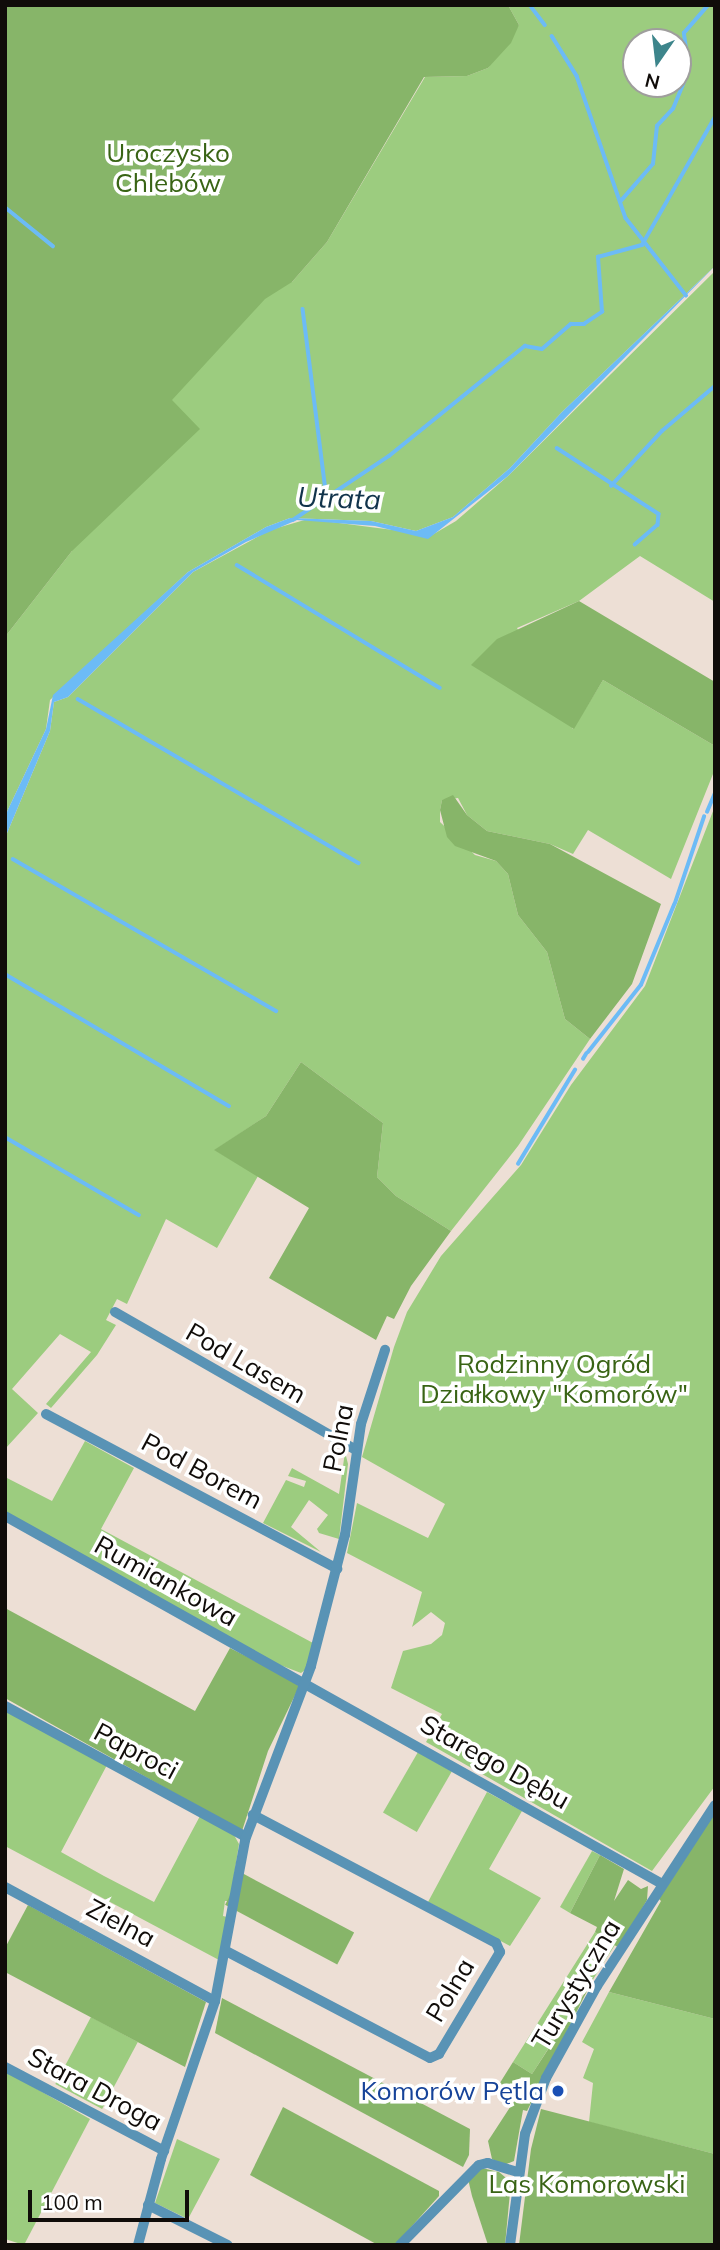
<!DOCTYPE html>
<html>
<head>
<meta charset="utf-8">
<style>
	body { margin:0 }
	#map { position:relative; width:720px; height:2250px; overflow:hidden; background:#eddfd5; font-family:Mulish,sans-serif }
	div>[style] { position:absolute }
	.green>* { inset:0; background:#9ccc7f; transform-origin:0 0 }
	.forest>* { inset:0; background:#87b569; transform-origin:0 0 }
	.water>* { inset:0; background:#6cbbf6 }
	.stream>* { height:3.5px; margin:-1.75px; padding:0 1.75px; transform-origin:1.75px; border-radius:1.75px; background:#6cbbf6 }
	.minor>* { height:10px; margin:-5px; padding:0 5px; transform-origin:5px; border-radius:5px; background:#5993b5 }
	.dots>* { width:19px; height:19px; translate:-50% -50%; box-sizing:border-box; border:4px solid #fff; border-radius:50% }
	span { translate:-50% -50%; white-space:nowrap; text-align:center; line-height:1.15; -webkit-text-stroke:7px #fff; paint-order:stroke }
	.park-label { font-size:26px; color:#396415 }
	.street-label { font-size:26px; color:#100c09 }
	.transit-label { font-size:26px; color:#164399 }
	.right { translate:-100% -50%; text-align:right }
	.water-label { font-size:28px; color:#11334b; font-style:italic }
	.frame { position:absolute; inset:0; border:7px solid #100c09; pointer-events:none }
	.north { position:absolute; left:622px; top:28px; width:70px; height:70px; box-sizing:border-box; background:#fff; border:2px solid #9f9e9d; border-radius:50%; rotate:194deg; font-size:19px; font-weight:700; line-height:28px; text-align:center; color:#100c09 }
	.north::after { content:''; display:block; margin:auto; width:24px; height:32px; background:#3d858b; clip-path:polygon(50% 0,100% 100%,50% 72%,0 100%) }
	.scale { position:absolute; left:28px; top:2190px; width:161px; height:32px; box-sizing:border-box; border:4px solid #100c09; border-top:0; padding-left:9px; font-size:21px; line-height:24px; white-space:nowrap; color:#100c09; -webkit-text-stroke:5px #fff; paint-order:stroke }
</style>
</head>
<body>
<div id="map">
	<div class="green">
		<div style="clip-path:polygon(evenodd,508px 5px,715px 5px,715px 266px,562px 412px,510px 468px,453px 517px,416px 531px,371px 521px,290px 518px,266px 527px,188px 572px,50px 700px,46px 729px,5px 816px,5px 637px,72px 551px,5px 86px,292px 282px,327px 242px,425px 77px,467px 76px,488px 68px,519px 25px,508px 5px,636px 42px,678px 42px,678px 84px,636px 84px,636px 42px)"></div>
		<div style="clip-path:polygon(715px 271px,715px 602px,640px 556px,579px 601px,517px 628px,573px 729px,603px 680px,715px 746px,715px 769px,671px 879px,588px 830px,573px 854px,550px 844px,487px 831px,467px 815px,458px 798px,442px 800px,440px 810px,440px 822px,475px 855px,496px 861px,508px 874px,518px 915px,547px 952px,565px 1019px,590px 1039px,518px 1146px,451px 1231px,396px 1196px,377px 1177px,383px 1123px,301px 1062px,266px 1116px,215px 1150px,258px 1176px,217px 1248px,166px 1219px,127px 1304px,117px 1299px,106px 1320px,116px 1325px,97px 1355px,51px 1408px,46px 1404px,91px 1352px,60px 1334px,12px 1389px,38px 1413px,5px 1449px,5px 838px,50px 731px,54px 702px,68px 697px,193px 572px,270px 530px,308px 519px,432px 535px,456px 521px,508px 476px)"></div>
		<div style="clip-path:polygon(715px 806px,715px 1786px,652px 1871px,426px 1742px,442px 1714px,391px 1688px,403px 1651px,431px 1644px,442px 1635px,445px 1623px,431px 1612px,412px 1627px,422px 1592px,347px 1553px,357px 1503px,428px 1538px,445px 1504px,362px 1457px,394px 1347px,407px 1312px,441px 1256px,521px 1165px,571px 1085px,645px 986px)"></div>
		<div style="clip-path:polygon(85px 1441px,134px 1468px,101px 1529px,313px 1643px,305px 1670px,301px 1673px,267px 1660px,5px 1512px,5px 1477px,52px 1501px)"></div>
		<div style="clip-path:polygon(345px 1452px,348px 1464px,339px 1539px,319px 1533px,317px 1529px,328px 1515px,309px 1500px,291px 1527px,321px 1552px,263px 1523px,286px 1480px,304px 1487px,306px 1481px,288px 1476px,292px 1468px,339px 1494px)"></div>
		<div style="clip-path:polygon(5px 1710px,107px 1765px,61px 1852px,104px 1876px,154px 1902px,200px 1816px,234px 1835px,239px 1844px,230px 1901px,225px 1901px,223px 1916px,227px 1917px,219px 1960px,5px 1846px)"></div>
		<div style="left:418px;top:1752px;width:39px;height:70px;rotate:30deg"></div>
		<div style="clip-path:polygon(487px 1792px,522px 1811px,489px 1869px,541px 1898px,510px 1946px,428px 1902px)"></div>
		<div style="clip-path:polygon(592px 1851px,600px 1855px,570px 1913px,560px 1907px)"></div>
		<div style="clip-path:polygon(595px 1932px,615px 1945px,592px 1981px,578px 1972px,564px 1995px,577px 2004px,532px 2074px,513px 2062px)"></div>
		<div style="clip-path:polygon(609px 1992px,715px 2019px,715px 2154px,589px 2122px,593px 2083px,583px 2078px,594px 2049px,582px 2042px)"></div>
		<div style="left:91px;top:2017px;width:53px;height:76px;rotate:28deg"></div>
		<div style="clip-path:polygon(5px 2071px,90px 2119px,24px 2245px,5px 2239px)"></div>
		<div style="clip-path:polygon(177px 2139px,220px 2159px,188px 2219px,155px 2203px)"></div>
	</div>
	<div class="forest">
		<div style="clip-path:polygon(5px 5px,508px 5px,519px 25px,511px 43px,488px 68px,467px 76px,424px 77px,327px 242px,292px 282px,265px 299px,172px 400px,200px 429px,72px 551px,5px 637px)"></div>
		<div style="clip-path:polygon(579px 601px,715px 682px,715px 746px,603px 680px,574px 729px,471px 665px,497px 639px)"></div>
		<div style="clip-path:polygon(453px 795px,467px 815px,487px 831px,550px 844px,661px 904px,632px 984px,590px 1039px,565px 1019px,547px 952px,518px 915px,508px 874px,496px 861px,455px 846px,447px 837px,440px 810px,442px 800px)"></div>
		<div style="clip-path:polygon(301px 1062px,383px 1123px,377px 1177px,396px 1196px,451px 1231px,411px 1286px,394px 1319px,387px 1316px,376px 1340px,269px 1278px,309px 1208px,214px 1150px,266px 1116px)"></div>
		<div style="clip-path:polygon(5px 1608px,195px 1711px,230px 1648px,295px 1681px,299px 1687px,268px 1751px,242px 1831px,5px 1698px)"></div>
		<div style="clip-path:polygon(715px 1812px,715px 2019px,609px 1992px,661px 1901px,659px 1899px)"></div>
		<div style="clip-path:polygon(600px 1855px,624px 1869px,614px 1901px,628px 1880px,641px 1889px,648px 1886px,647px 1900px,619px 1948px,595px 1932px,597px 1927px,570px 1913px)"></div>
		<div style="left:242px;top:1873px;width:127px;height:36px;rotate:28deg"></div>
		<div style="clip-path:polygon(28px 1905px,206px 2002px,185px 2067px,5px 1972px,5px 1948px)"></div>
		<div style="clip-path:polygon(590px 1985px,527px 2111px,523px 2110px,514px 2161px,504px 2165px,492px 2159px,488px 2141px,518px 2095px,498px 2086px,513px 2062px,532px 2074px)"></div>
		<div style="clip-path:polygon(222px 1998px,470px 2129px,469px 2155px,463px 2167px,215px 2033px)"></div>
		<div style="clip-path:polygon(283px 2107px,439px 2191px,439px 2196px,395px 2245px,378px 2245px,250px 2175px)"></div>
		<div style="clip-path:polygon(541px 2109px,715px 2154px,715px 2245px,519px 2245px,531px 2149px)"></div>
		<div style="clip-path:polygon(482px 2168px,499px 2172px,511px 2182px,505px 2245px,488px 2245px,472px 2196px,468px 2179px)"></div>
	</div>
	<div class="water">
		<div style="clip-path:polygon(715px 266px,508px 476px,428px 539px,375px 526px,297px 520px,246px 542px,193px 572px,68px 697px,54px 702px,50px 731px,5px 838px,5px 816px,46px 729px,53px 695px,188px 572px,266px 527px,290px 518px,371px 521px,416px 531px,453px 517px,510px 468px,562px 412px)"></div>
	</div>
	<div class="stream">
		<div style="left:530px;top:5px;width:25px;rotate:53deg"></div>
		<div style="left:552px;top:36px;width:47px;rotate:58deg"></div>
		<div style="left:577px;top:76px;width:150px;rotate:71deg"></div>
		<div style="left:626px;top:218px;width:98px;rotate:52.1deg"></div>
		<div style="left:620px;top:202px;width:50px;rotate:-49deg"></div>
		<div style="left:653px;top:164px;width:38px;rotate:-84deg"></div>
		<div style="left:657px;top:126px;width:23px;rotate:-47deg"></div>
		<div style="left:673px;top:109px;width:42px;rotate:-67.7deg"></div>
		<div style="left:689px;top:70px;width:37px;rotate:-98deg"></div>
		<div style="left:684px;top:33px;width:37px;rotate:-49deg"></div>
		<div style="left:5px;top:207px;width:62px;rotate:39.1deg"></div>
		<div style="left:303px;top:309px;width:191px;rotate:82.8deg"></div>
		<div style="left:557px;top:448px;width:121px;rotate:32.9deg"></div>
		<div style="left:659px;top:514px;width:11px;rotate:95deg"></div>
		<div style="left:658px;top:525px;width:30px;rotate:139deg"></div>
		<div style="left:611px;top:486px;width:75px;rotate:-47.2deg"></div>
		<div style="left:662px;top:431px;width:70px;rotate:-40.3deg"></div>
		<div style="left:293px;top:520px;width:115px;rotate:-33.7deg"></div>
		<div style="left:389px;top:456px;width:175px;rotate:-39deg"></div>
		<div style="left:525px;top:346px;width:17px;rotate:10deg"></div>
		<div style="left:542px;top:349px;width:38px;rotate:-41deg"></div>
		<div style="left:571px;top:324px;width:13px"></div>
		<div style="left:584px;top:324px;width:22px;rotate:-34deg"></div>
		<div style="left:602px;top:312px;width:55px;rotate:-94.2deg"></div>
		<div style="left:598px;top:257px;width:46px;rotate:-15.3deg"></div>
		<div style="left:642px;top:245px;width:147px;rotate:-60.3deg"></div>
		<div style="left:237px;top:565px;width:237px;rotate:31.2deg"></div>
		<div style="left:78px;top:699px;width:325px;rotate:30.3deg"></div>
		<div style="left:707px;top:812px;width:21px;rotate:-67deg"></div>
		<div style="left:13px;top:859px;width:304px;rotate:30deg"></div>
		<div style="left:675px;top:903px;width:91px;rotate:-71.4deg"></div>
		<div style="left:5px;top:974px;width:260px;rotate:30.5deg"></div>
		<div style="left:588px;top:1052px;width:85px;rotate:-51.7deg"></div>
		<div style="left:641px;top:985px;width:87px;rotate:-67.6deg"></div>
		<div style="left:583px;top:1059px;width:6px;rotate:-59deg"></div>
		<div style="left:5px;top:1137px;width:155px;rotate:30.2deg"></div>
		<div style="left:518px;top:1164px;width:110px;rotate:-58.8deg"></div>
	</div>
	<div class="minor">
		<div style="left:115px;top:1312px;width:278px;rotate:29.8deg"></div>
		<div style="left:46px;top:1414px;width:330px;rotate:28deg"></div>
		<div style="left:5px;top:1516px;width:753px;rotate:29.25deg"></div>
		<div style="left:5px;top:1706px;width:274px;rotate:28.5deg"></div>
		<div style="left:5px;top:1887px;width:239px;rotate:28.5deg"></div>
		<div style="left:226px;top:1951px;width:230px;rotate:27.7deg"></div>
		<div style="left:430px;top:2058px;width:10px;rotate:-24deg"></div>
		<div style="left:439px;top:2054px;width:119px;rotate:-59.1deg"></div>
		<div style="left:500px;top:1952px;width:10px;rotate:-114deg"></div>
		<div style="left:496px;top:1943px;width:275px;rotate:-152.2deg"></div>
		<div style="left:5px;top:2067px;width:180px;rotate:27.8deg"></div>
		<div style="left:148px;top:2205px;width:89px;rotate:26.6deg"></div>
		<div style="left:138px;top:2245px;width:89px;rotate:-75deg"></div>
		<div style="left:161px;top:2159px;width:167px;rotate:-71.1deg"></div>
		<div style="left:215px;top:2001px;width:164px;rotate:-79.4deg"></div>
		<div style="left:245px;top:1840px;width:186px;rotate:-69.2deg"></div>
		<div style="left:311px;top:1666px;width:135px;rotate:-75.5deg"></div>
		<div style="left:345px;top:1535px;width:112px;rotate:-81.8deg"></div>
		<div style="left:361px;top:1424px;width:78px;rotate:-72deg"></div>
		<div style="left:400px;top:2245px;width:112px;rotate:-45.4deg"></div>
		<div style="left:479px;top:2165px;width:9px;rotate:-13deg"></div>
		<div style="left:488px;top:2163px;width:31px;rotate:17deg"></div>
		<div style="left:510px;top:2245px;width:112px;rotate:-82.3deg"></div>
		<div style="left:525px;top:2134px;width:60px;rotate:-69.4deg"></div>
		<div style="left:546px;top:2078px;width:105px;rotate:-61deg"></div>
		<div style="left:597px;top:1986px;width:216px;rotate:-56.9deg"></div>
	</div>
	<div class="dots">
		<div style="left:558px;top:2091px;background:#1a4fb4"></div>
	</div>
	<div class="park-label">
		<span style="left:168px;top:168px">Uroczysko<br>Chlebów</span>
		<span style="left:554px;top:1379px">Rodzinny Ogród<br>Działkowy "Komorów"</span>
		<span style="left:587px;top:2184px">Las Komorowski</span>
	</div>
	<div class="street-label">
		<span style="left:246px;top:1363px;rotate:30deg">Pod Lasem</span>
		<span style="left:338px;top:1438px;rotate:-79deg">Polna</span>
		<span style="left:202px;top:1471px;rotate:28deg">Pod Borem</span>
		<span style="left:166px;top:1581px;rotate:29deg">Rumiankowa</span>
		<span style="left:136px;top:1751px;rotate:28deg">Paproci</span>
		<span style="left:495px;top:1762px;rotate:29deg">Starego Dębu</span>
		<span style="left:121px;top:1923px;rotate:28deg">Zielna</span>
		<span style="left:576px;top:1984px;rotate:-59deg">Turystyczna</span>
		<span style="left:450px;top:1990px;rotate:-59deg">Polna</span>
		<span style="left:95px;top:2089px;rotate:28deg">Stara Droga</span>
	</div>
	<div class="transit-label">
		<span class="right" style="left:544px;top:2091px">Komorów Pętla</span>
	</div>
	<div class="water-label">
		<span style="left:339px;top:498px;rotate:2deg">Utrata</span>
	</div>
	<div class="frame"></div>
	<div class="north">N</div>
	<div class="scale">100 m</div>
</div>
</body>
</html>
